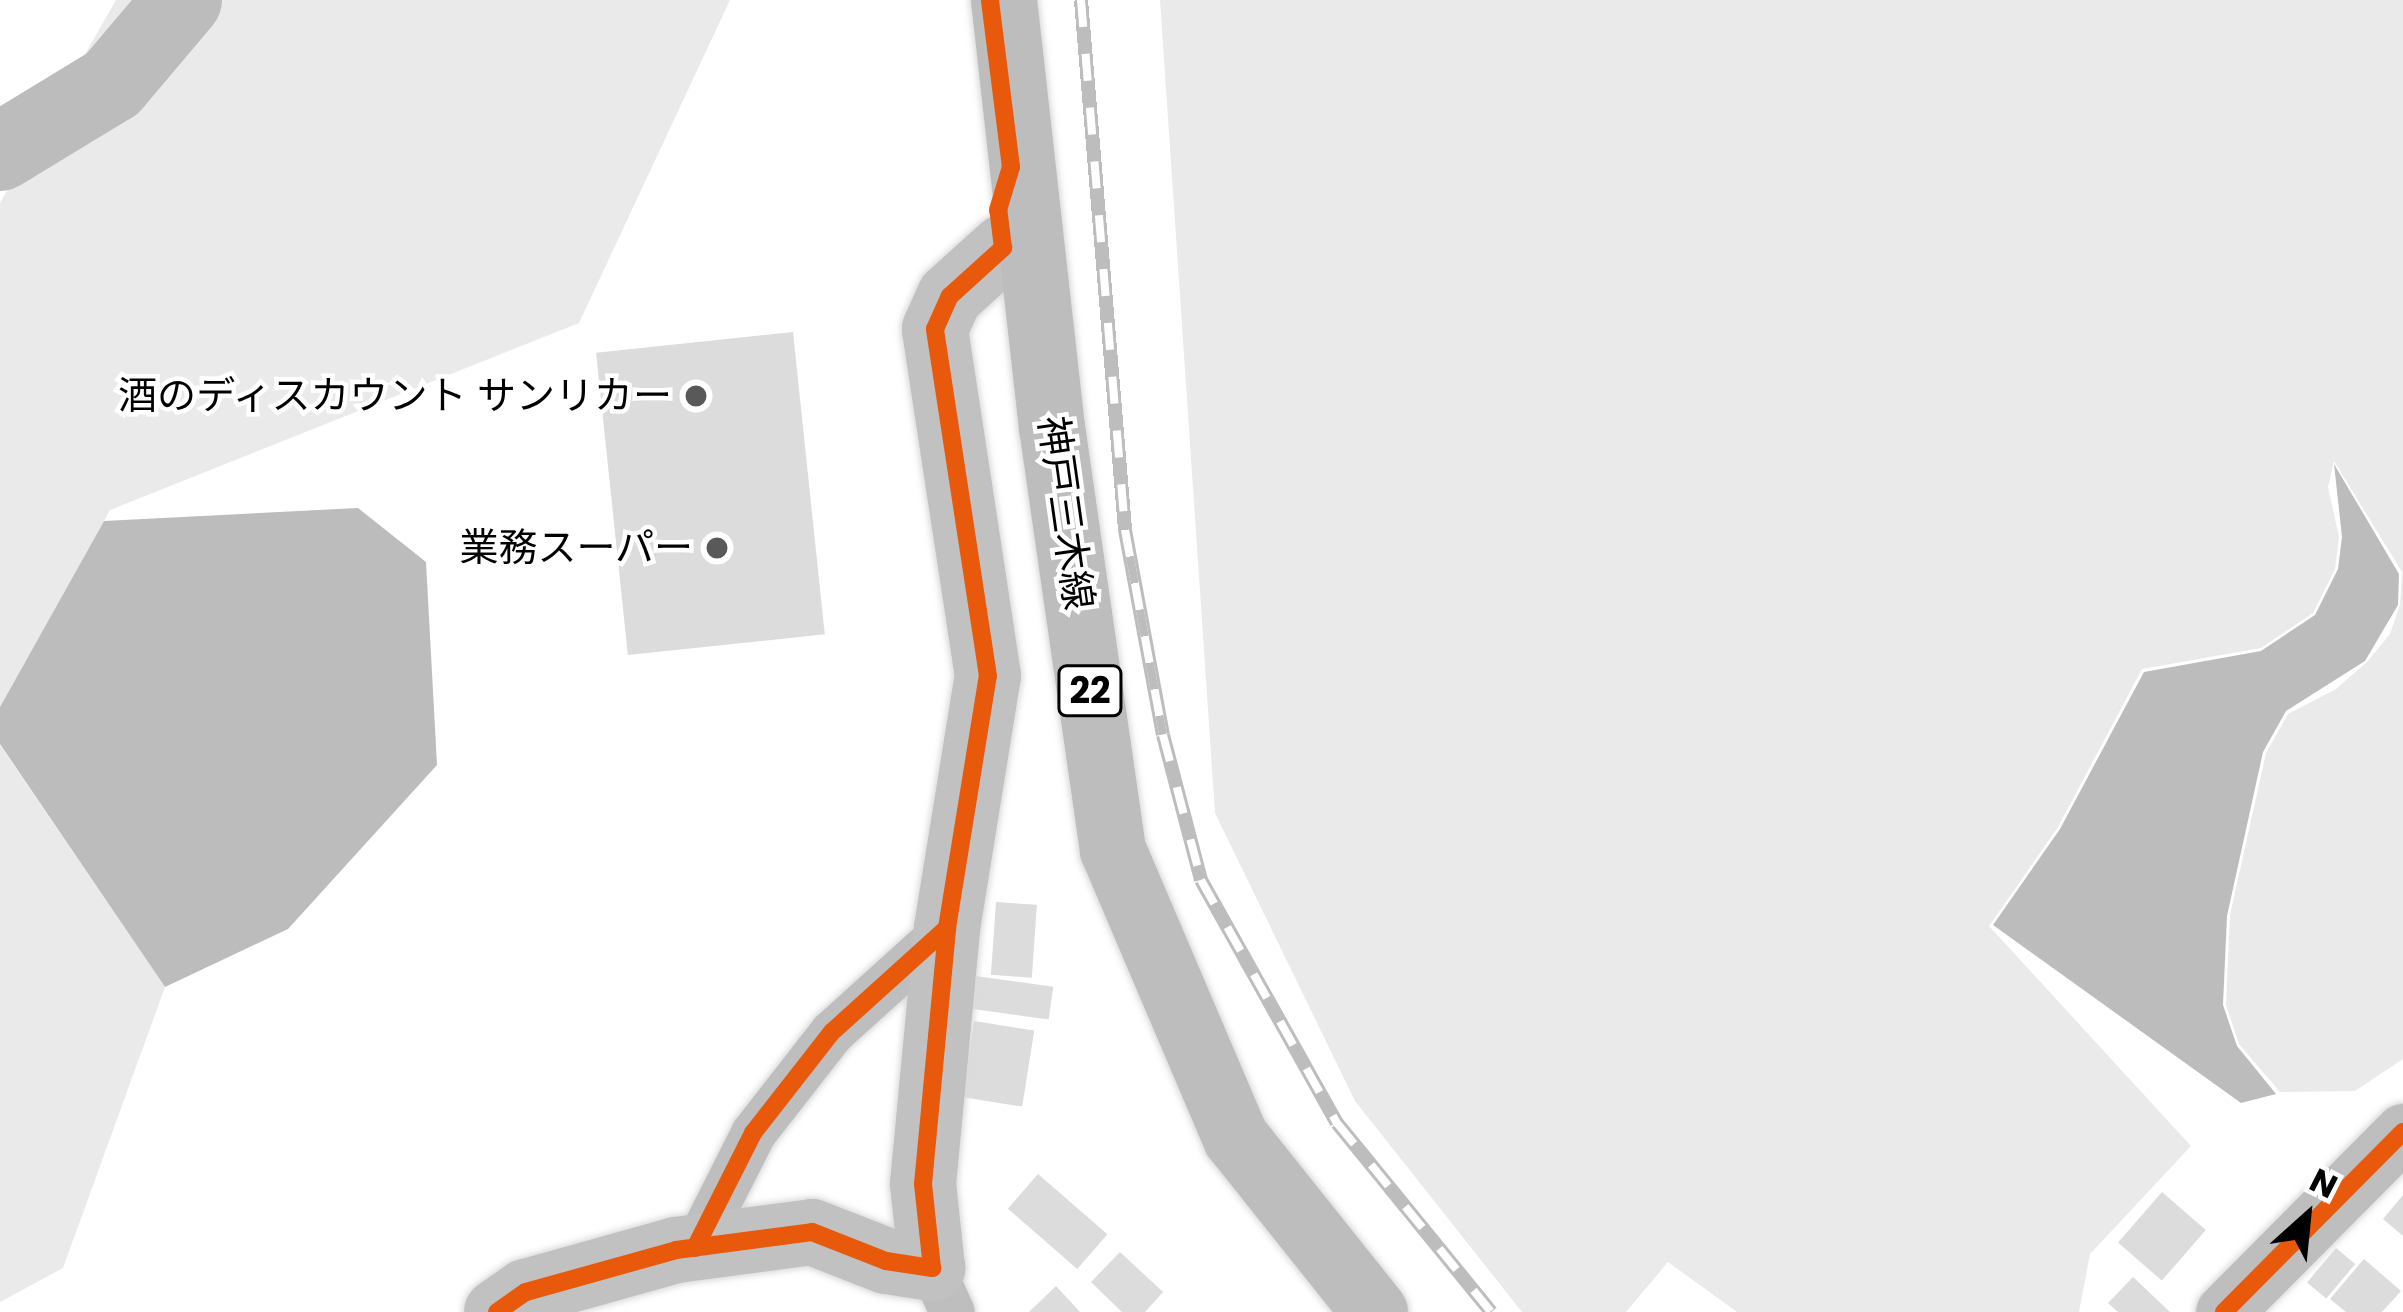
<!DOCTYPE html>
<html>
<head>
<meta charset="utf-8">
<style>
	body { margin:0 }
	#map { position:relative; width:2403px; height:1312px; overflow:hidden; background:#fff; font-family:Poppins,"Noto Sans JP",sans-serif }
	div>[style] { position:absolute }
	.green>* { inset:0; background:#eaeaea }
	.water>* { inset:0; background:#bcbcbc }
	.river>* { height:78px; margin:-39px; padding:0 39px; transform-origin:39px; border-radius:39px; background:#bcbcbc }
	.building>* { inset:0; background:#dcdcdc; transform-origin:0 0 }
	.roads { filter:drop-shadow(0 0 3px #dbdbdb) drop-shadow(0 0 3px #dbdbdb) }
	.minor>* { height:45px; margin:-22.5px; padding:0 22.5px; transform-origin:22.5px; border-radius:22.5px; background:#bebebe }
	.tertiary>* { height:57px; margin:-28.5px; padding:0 28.5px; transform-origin:28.5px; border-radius:28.5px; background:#bebebe }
	.secondary>* { height:66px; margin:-33px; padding:0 33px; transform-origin:33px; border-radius:33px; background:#c1c1c1 }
	.primary>* { height:66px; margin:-33px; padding:0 33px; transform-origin:33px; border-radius:33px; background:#bdbdbd }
	.rail>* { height:14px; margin-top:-7px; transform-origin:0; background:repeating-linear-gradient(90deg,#fff 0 27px,#bdbdbd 0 54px); box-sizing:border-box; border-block:3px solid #bdbdbd }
	.cycleway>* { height:18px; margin:-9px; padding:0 9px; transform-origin:9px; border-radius:9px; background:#e8590c }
	.dots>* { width:33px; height:33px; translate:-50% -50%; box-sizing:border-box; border:6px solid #fff; border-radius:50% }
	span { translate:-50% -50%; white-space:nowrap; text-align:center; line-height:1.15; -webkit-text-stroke:9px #fff; paint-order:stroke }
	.shield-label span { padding:3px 9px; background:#fff; border:3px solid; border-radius:9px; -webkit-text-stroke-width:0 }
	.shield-label { font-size:36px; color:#000; font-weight:700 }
	.poi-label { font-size:39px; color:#000 }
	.right { translate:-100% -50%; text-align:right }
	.street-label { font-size:39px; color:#000 }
	.north { position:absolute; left:2247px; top:1156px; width:120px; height:120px; -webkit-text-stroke:9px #fff; paint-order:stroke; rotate:27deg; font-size:33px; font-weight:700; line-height:48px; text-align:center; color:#000 }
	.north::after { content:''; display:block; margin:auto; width:42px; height:54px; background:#000; clip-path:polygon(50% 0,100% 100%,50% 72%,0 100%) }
</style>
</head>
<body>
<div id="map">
	<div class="green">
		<div style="clip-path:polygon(116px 0,730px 0,579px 323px,110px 510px,0 707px,0 203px)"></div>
		<div style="clip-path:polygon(1160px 0,2403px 0,2403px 1059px,2355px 1091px,2280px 1092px,2239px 1044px,2226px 1005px,2230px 915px,2266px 753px,2288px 714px,2336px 689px,2367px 662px,2390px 634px,2400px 605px,2402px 572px,2334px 461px,2328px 487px,2339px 537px,2335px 569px,2313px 613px,2261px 648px,2142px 669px,2058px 827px,1989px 926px,2191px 1146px,2090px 1254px,2079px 1312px,1737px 1312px,1668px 1262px,1626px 1312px,1522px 1312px,1355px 1101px,1215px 813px)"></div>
		<div style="clip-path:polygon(0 745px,165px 987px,63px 1268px,0 1302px)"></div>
	</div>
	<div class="water">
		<div style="clip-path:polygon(2334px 464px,2399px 574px,2398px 605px,2365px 661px,2286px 711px,2263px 752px,2227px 916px,2223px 1005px,2237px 1046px,2276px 1094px,2241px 1103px,1993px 925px,2060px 829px,2144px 672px,2261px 651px,2315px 615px,2338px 569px,2342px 537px)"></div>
		<div style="clip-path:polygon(358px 508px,426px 562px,437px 765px,288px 929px,165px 987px,0 744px,0 707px,104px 521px)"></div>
	</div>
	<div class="river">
		<div style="left:0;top:152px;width:131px;rotate:-31.3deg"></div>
		<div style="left:112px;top:84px;width:110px;rotate:-49.8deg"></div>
	</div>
	<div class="building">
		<div style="left:793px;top:332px;width:304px;height:198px;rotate:84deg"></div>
		<div style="left:996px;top:902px;width:41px;height:73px;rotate:4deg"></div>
		<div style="left:976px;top:976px;width:78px;height:33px;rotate:8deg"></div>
		<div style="left:974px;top:1021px;width:61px;height:77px;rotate:9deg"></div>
		<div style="left:1038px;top:1174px;width:92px;height:46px;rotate:41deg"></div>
		<div style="left:2162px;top:1192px;width:58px;height:67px;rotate:41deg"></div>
		<div style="clip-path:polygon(2403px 1195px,2403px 1236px,2383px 1219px)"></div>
		<div style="left:2336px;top:1248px;width:25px;height:45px;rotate:40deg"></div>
		<div style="clip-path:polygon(1120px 1252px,1163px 1292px,1145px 1312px,1122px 1312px,1091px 1282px)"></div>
		<div style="clip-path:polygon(2364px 1259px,2401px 1291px,2382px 1312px,2346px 1312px,2330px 1299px)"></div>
		<div style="clip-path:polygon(2133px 1277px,2170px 1312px,2118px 1312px,2108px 1303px)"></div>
		<div style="clip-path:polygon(1056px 1286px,1080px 1312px,1029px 1312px)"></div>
	</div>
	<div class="roads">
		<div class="minor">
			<div style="left:695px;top:1248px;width:129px;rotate:-63.2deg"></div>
			<div style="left:753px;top:1133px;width:128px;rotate:-52deg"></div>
			<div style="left:832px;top:1032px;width:155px;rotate:-42.1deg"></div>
			<div style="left:932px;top:1268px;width:48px;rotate:65.6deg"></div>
		</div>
		<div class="tertiary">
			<div style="left:2224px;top:1312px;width:254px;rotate:-45.2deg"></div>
		</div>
		<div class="secondary">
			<div style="left:497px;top:1312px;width:35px;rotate:-35deg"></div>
			<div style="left:526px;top:1292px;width:156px;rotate:-15.6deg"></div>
			<div style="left:676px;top:1250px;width:137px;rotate:-7.5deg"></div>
			<div style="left:812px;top:1232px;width:79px;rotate:21.4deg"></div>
			<div style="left:886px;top:1261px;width:47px;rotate:8.7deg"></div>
			<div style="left:932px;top:1268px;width:84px;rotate:-96.1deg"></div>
			<div style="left:923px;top:1184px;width:257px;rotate:-84.6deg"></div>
			<div style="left:947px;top:928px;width:255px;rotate:-80.8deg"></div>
			<div style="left:988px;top:676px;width:351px;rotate:-98.7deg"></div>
			<div style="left:935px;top:329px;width:36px;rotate:-66deg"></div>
			<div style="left:950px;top:296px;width:72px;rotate:-42.2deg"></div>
		</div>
		<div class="primary">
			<div style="left:1004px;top:0;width:430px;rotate:83.6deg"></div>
			<div style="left:1052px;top:427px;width:427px;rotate:81.8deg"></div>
			<div style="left:1113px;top:850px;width:313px;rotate:66.9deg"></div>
			<div style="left:1236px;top:1138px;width:223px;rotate:51.4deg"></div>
		</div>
	</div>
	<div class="rail">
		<div style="left:1081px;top:0;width:532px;rotate:85.25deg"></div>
		<div style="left:1125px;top:530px;width:208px;rotate:79.5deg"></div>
		<div style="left:1163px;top:735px;width:150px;rotate:75.3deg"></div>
		<div style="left:1201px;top:880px;width:278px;rotate:60.8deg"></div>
		<div style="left:1337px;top:1123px;width:244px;rotate:50.8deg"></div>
	</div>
	<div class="cycleway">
		<div style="left:695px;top:1248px;width:129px;rotate:-63.2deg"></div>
		<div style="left:753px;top:1133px;width:128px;rotate:-52deg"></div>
		<div style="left:832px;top:1032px;width:155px;rotate:-42.1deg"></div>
		<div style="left:497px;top:1312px;width:35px;rotate:-35deg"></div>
		<div style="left:526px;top:1292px;width:156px;rotate:-15.6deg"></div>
		<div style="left:676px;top:1250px;width:137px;rotate:-7.5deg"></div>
		<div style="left:812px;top:1232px;width:79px;rotate:21.4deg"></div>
		<div style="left:886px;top:1261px;width:47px;rotate:8.7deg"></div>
		<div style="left:932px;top:1268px;width:84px;rotate:-96.1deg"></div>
		<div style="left:923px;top:1184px;width:257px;rotate:-84.6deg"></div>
		<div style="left:947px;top:928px;width:255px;rotate:-80.8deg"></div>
		<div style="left:988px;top:676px;width:351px;rotate:-98.7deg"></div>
		<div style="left:935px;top:329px;width:36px;rotate:-66deg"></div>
		<div style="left:950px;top:296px;width:72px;rotate:-42.2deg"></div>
		<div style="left:1003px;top:248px;width:38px;rotate:-97deg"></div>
		<div style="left:998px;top:210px;width:45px;rotate:-73.2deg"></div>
		<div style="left:1011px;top:167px;width:168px;rotate:-97.2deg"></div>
		<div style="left:2224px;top:1312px;width:254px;rotate:-45.2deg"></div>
	</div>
	<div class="dots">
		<div style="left:696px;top:396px;background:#595959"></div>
		<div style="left:717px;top:548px;background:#595959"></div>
	</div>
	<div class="shield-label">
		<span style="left:1090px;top:691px">22</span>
	</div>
	<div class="poi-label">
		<span class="right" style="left:672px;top:396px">酒のディスカウント サンリカー</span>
		<span class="right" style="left:693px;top:548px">業務スーパー</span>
	</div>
	<div class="street-label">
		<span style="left:1065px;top:513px;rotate:82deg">神戸三木線</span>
	</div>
	<div class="north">N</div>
</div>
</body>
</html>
